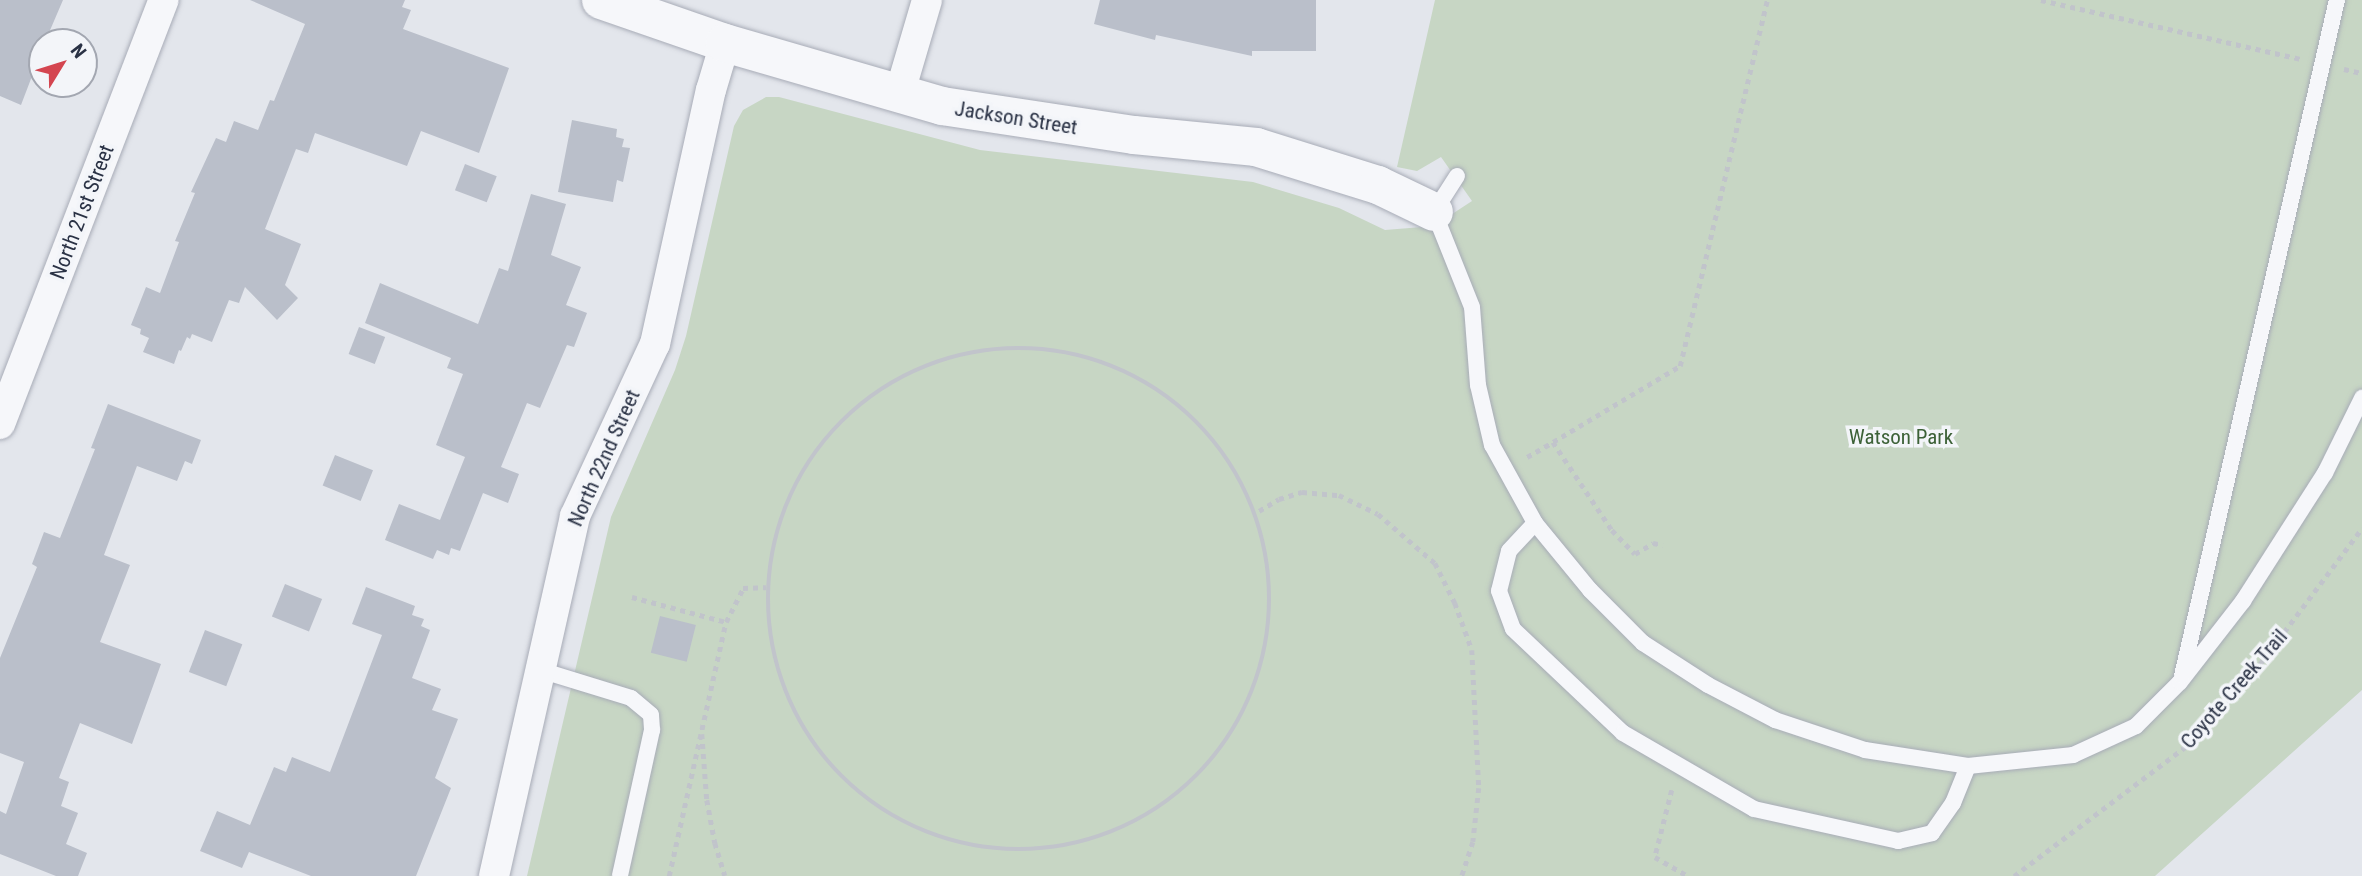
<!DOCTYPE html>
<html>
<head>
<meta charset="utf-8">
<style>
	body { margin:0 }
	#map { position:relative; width:2362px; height:876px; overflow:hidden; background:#e3e6ec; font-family:"Roboto Condensed",sans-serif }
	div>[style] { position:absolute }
	.green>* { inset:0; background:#c7d6c4 }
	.building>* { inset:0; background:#babfca; transform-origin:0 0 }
	.path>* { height:4.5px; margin-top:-2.25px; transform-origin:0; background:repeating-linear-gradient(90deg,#c1c4cb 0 5px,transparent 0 10px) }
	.path>.ring { margin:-2.25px; padding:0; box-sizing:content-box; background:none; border:4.5px solid #c1c4cb; border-radius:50% }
	.roads { filter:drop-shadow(0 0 2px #a8acb7) drop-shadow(0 0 2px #a8acb7) }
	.service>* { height:16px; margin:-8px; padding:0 8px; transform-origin:8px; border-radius:8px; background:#f6f7fa }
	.minor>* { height:30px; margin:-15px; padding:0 15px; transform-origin:15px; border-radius:15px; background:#f6f7fa }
	.tertiary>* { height:38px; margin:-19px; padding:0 19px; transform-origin:19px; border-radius:19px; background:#f6f7fa }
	span { translate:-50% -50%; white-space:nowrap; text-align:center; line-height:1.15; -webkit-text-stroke:7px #f3f5f9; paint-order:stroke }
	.street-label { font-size:21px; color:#2a3245 }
	.park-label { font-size:21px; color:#3c6137 }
	.north { position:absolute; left:28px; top:28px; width:70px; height:70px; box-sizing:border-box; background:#f3f5f9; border:2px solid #a3a7b1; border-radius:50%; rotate:52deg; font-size:19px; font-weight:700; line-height:28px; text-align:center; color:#2a3245 }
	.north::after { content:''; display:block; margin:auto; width:24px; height:32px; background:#d44550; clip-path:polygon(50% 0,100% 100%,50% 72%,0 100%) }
</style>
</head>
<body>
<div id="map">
	<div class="green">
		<div style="clip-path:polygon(1435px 0,2362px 0,2362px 690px,2155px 876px,527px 876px,611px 517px,675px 370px,686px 336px,734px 126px,743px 110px,766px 97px,779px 97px,980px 150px,1253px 182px,1339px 208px,1385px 230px,1422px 227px,1440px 222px,1472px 201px,1441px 157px,1417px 171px,1397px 167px)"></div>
	</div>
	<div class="building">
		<div style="clip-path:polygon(0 0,63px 0,45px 42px,42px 42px,42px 50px,21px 105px,0 96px)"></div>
		<div style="clip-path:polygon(250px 0,405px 0,402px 7px,411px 10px,403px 29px,509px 68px,479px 153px,421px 131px,407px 166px,315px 133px,308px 153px,296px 149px,265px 229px,301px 244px,285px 285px,298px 298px,277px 320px,245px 287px,239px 303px,229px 300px,212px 342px,192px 334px,190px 339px,187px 337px,181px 351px,179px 350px,174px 364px,143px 352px,149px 338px,140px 334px,141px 329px,131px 325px,146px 287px,160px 293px,179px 242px,175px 241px,195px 193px,191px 192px,216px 138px,226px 142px,234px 121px,258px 130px,270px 100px,274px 101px,305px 24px)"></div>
		<div style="clip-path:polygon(1100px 0,1316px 0,1316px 51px,1252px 51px,1252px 56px,1156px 35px,1155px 40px,1094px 24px)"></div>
		<div style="clip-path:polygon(572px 120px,617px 129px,616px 137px,624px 139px,622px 147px,630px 148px,623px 182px,617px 180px,613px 202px,558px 192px)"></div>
		<div style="left:465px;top:164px;width:34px;height:28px;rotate:21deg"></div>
		<div style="clip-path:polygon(531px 194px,566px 204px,551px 255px,581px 267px,566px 305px,587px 313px,574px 347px,567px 345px,540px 408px,527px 403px,501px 467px,519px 474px,508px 503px,483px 493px,460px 551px,451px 548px,449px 555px,437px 550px,433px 559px,385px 540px,399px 504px,440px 520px,465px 457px,436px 445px,463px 374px,447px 368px,451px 358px,365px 323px,380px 283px,478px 324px,499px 268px,508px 271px)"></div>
		<div style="left:359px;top:327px;width:28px;height:29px;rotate:21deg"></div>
		<div style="clip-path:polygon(108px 404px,201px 440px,192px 464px,185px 461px,177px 481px,137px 466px,104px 555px,130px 565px,100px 642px,161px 664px,132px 744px,80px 723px,59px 778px,69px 782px,61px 806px,78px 813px,66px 844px,87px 853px,78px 876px,56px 876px,0 854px,0 811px,6px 814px,24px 762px,0 753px,0 658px,37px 567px,32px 564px,44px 532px,60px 538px,95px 449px,91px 448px)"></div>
		<div style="left:335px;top:455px;width:41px;height:33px;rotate:22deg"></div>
		<div style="left:285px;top:584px;width:40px;height:35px;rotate:22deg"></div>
		<div style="clip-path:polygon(366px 587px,415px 606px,412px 615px,424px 619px,421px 626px,430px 630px,412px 678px,441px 689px,432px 710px,458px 719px,435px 778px,451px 788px,416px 876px,311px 876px,249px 852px,242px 868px,200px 851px,217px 811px,250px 825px,274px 767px,286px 772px,292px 757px,330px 772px,382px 635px,352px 624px)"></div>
		<div style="left:660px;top:616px;width:37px;height:38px;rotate:14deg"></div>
		<div style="left:205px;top:630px;width:40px;height:45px;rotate:21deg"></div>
	</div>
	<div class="path">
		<div style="left:2041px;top:0;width:266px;rotate:12.8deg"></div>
		<div style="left:2344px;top:69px;width:18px;rotate:13deg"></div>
		<div class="ring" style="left:768px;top:348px;width:497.5px;height:497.5px"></div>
		<div style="left:1553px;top:442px;width:148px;rotate:-30.9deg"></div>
		<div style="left:1680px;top:366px;width:376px;rotate:-76.6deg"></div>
		<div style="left:1527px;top:457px;width:30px;rotate:-30deg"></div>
		<div style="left:1553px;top:442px;width:106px;rotate:56.2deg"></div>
		<div style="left:1612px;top:530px;width:33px;rotate:46deg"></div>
		<div style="left:1635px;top:554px;width:21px;rotate:-31deg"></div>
		<div style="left:1653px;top:543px;width:10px;rotate:11deg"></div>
		<div style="left:1259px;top:511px;width:23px;rotate:-31deg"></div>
		<div style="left:1279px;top:499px;width:24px;rotate:-17deg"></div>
		<div style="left:1302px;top:492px;width:37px;rotate:5deg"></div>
		<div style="left:1339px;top:495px;width:43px;rotate:26deg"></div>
		<div style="left:1378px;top:514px;width:75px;rotate:40.7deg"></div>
		<div style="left:1435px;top:563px;width:45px;rotate:63.4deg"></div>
		<div style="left:1455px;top:603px;width:50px;rotate:70.1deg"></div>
		<div style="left:1472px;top:650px;width:138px;rotate:87.1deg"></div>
		<div style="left:1479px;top:788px;width:54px;rotate:96.3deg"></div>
		<div style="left:1473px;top:842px;width:36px;rotate:108deg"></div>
		<div style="left:632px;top:597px;width:97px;rotate:14.9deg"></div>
		<div style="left:702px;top:734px;width:66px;rotate:85.7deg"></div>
		<div style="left:707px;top:800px;width:44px;rotate:79.5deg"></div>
		<div style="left:715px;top:843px;width:34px;rotate:73deg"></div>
		<div style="left:1672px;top:790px;width:69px;rotate:104.2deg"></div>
		<div style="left:1655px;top:857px;width:38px;rotate:30deg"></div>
		<div style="left:669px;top:876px;width:260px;rotate:-77.4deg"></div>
		<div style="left:726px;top:622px;width:38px;rotate:-63deg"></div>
		<div style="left:743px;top:588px;width:23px;rotate:-2deg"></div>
		<div style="left:2014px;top:876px;width:223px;rotate:-37deg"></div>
		<div style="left:2192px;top:742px;width:94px;rotate:-48.5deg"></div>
		<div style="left:2254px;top:672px;width:180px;rotate:-53.1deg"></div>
	</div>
	<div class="roads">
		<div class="service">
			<div style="left:1457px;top:176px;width:43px;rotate:122.6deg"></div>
			<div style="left:1434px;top:212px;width:102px;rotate:68.2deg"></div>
			<div style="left:1472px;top:307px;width:78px;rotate:85.6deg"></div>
			<div style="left:1478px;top:385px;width:62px;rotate:76.9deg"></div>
			<div style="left:1492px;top:445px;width:89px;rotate:61.1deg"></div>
			<div style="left:1535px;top:523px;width:87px;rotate:50.6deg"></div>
			<div style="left:1590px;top:590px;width:75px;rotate:45deg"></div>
			<div style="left:1643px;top:643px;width:77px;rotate:32.9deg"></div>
			<div style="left:1708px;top:685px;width:76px;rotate:27.6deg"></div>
			<div style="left:1775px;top:720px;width:95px;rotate:18.4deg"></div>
			<div style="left:1865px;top:750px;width:104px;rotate:8.8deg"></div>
			<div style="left:1968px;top:766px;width:106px;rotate:-6deg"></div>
			<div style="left:2073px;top:755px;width:69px;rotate:-24.7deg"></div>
			<div style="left:2136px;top:726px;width:62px;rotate:-45deg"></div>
			<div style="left:2180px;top:682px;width:103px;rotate:-52.1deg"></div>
			<div style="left:2243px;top:601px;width:152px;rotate:-57.4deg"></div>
			<div style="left:2325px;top:473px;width:84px;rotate:-63.7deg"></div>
			<div style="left:1535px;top:523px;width:38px;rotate:133deg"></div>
			<div style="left:1509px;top:551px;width:41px;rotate:104deg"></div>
			<div style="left:1499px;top:591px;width:40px;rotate:69.8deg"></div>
			<div style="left:1513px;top:629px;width:151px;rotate:43.4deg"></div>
			<div style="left:1623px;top:733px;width:151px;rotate:30.1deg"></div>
			<div style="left:1754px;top:809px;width:148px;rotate:12.5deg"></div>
			<div style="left:1898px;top:841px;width:35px;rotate:-13deg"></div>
			<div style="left:1932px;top:833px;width:37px;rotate:-55deg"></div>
			<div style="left:1953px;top:803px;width:40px;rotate:-68deg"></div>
			<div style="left:540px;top:670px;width:95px;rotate:17.1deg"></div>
			<div style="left:631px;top:698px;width:26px;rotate:40deg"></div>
			<div style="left:651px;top:715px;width:15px;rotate:86deg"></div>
			<div style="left:652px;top:730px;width:149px;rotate:102.4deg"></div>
			<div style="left:2182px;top:676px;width:694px;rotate:-77.09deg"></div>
		</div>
		<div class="minor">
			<div style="left:900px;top:92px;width:96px;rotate:-73.6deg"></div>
			<div style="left:0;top:424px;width:455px;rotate:-68.9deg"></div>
			<div style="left:494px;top:876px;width:369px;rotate:-77.3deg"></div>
			<div style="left:575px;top:516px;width:190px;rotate:-65.1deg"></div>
			<div style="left:655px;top:344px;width:260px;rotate:-77.6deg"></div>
			<div style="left:711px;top:90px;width:49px;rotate:-73.4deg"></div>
		</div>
		<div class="tertiary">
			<div style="left:601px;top:0;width:131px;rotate:19.1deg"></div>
			<div style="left:725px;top:43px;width:226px;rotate:16.2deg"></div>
			<div style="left:942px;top:106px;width:194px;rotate:8.6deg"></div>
			<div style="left:1134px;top:135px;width:123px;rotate:5.6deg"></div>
			<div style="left:1256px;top:147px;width:128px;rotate:17.3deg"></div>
			<div style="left:1378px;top:185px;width:62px;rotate:25.7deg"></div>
		</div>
	</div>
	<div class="street-label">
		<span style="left:1016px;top:118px;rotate:9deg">Jackson Street</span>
		<span style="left:82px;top:212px;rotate:-69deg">North 21st Street</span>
		<span style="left:604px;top:458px;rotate:-66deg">North 22nd Street</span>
		<span style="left:2234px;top:689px;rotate:-49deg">Coyote Creek Trail</span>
	</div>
	<div class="park-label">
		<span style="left:1901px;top:437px">Watson Park</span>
	</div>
	<div class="north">N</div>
</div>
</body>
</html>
